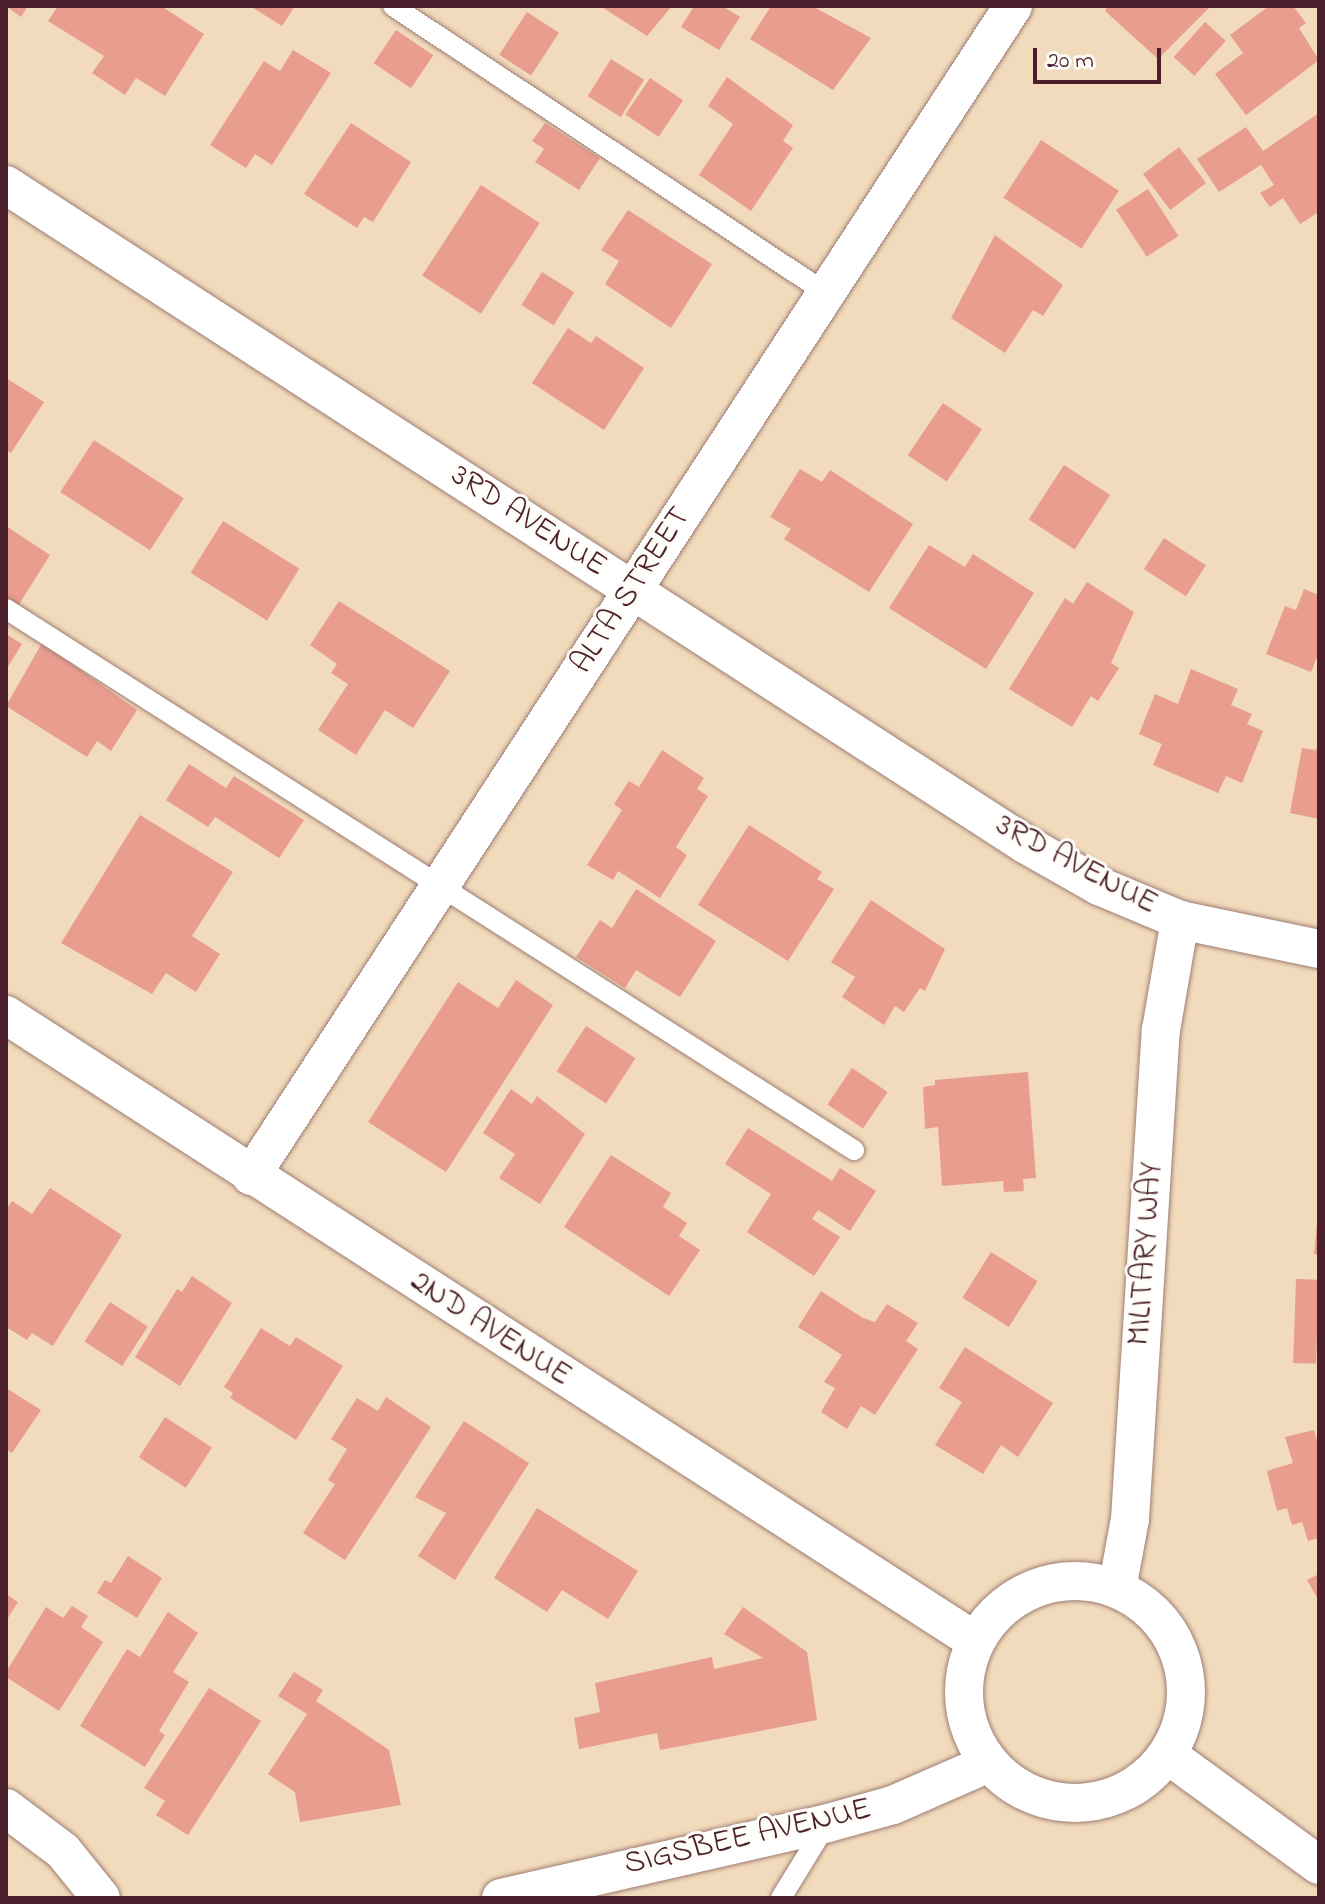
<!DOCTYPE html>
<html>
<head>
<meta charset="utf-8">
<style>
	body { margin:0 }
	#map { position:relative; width:1325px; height:1904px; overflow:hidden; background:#f2dbbc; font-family:"Indie Flower",sans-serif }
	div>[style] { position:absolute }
	.building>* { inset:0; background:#e99d8e; transform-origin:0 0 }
	.roads { filter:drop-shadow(0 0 2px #9e7d74) drop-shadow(0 0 2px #9e7d74) }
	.lane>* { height:20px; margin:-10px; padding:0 10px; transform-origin:10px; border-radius:10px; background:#fff }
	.street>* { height:38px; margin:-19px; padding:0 19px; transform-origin:19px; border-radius:19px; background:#fff }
	.street>.ring { margin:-19px; padding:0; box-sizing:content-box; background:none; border:38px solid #fff; border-radius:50% }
	span { translate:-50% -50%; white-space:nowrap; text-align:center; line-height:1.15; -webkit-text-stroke:6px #fdfcf7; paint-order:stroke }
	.street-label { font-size:32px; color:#4a1f2b }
	.frame { position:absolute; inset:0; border:8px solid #4a1f2b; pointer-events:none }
	.scale { position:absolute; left:1033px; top:48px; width:128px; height:36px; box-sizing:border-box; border:4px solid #4a1f2b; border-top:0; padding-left:10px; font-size:24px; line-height:28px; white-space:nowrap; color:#4a1f2b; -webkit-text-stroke:6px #fdfcf7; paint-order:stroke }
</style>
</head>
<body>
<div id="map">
	<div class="building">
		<div style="clip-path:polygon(6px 6px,28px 6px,21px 17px)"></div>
		<div style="clip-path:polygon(58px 6px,161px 6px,204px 34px,165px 96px,136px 78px,125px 95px,92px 73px,104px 56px,48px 21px)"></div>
		<div style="clip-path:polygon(250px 6px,295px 6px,282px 26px)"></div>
		<div style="clip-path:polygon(600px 6px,672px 6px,647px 36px)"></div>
		<div style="clip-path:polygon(694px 6px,722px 6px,740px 17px,719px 50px,681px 27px)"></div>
		<div style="clip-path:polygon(771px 6px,812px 6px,871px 38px,833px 90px,750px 39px)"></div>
		<div style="clip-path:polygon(1108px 6px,1211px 6px,1158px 59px,1105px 11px)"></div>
		<div style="clip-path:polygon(1269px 6px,1293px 6px,1306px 23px,1299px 28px,1319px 60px,1246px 115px,1215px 74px,1243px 53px,1230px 35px)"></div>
		<div style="left:527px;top:12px;width:38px;height:51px;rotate:33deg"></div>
		<div style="left:1205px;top:22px;width:28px;height:47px;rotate:42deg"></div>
		<div style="left:396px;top:30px;width:45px;height:40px;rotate:34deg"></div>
		<div style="clip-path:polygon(293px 50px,331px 73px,272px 165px,255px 154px,246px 168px,210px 145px,264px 61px,280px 71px)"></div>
		<div style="left:611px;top:59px;width:39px;height:44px;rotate:32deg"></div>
		<div style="clip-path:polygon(727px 77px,793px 125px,783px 141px,793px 148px,751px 211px,699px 175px,733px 124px,708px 106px)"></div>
		<div style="left:650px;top:78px;width:40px;height:44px;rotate:34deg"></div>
		<div style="clip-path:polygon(1319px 113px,1319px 212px,1300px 224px,1283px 198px,1270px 207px,1260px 193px,1274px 185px,1261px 165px,1219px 192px,1197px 159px,1246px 127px,1263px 151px)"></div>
		<div style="clip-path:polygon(351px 123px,411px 162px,373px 222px,364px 217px,357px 228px,304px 194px)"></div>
		<div style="clip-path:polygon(545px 123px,600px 158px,579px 190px,535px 162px,544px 149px,532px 141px)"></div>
		<div style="left:1041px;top:140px;width:93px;height:69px;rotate:33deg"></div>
		<div style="left:1179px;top:147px;width:45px;height:45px;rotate:53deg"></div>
		<div style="left:481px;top:185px;width:70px;height:108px;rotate:33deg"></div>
		<div style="left:1148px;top:189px;width:56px;height:38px;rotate:57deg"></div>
		<div style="clip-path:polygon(628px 210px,712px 264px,671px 328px,605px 284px,619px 261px,601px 250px)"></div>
		<div style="clip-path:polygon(995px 235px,1063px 285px,1043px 316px,1033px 310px,1005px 353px,951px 318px)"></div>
		<div style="left:542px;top:272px;width:38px;height:39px;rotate:32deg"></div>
		<div style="clip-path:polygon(568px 328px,591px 343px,596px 336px,644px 368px,604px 430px,532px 383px)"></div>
		<div style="clip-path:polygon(6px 378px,44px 402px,11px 453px,6px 450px)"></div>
		<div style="left:943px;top:403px;width:47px;height:63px;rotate:34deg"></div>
		<div style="left:94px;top:440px;width:107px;height:62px;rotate:33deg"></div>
		<div style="left:1064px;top:465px;width:55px;height:65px;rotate:33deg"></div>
		<div style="clip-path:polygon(800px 469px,822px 482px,830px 470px,913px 524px,869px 592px,784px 539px,791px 529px,770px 517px)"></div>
		<div style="left:223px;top:521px;width:90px;height:61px;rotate:32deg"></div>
		<div style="clip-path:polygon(6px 526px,50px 555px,13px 614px,6px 609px)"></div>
		<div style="left:1164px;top:538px;width:50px;height:37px;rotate:33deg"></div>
		<div style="clip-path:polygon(929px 545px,965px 567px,973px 554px,1034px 593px,986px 669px,889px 608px)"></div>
		<div style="clip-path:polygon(1087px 582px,1134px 612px,1111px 663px,1119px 668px,1098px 701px,1091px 696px,1072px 727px,1009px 689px,1065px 598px,1073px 604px)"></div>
		<div style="clip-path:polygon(1304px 589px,1319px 595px,1319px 652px,1311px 672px,1266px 654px,1285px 606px,1296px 610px)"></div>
		<div style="clip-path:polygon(339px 601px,450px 671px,413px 728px,385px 710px,356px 755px,318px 730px,348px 684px,331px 673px,337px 664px,310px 645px)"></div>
		<div style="clip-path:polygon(6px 634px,22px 644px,6px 670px)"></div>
		<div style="clip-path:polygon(42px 643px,137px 710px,111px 751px,97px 741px,87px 757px,6px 706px)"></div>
		<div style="clip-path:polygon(1191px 669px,1238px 689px,1231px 705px,1252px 714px,1247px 724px,1263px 731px,1242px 783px,1226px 776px,1218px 793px,1153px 765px,1162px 744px,1139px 734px,1155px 694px,1178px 704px)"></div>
		<div style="clip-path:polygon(1319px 740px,1319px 819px,1290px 813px,1302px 748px,1316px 750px)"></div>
		<div style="clip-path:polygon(662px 750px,704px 778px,697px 789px,708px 796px,676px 847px,687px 855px,660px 898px,618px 871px,613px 880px,587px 865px,622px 810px,614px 804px,629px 781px,639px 787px)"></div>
		<div style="clip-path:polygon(189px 764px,226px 788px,234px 776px,304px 820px,279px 858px,215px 817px,208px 827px,166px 800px)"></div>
		<div style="clip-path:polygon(140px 815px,233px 872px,192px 936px,220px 954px,196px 992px,166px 973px,152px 994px,61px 943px)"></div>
		<div style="clip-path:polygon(749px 825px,822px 872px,817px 879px,834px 889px,788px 961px,698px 905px)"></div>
		<div style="clip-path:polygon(636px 889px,716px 941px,680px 997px,636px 970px,625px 988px,576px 957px,600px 920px,612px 928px)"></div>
		<div style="clip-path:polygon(871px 900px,945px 949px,925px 991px,920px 988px,904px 1012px,895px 1006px,884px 1025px,842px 997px,855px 977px,831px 962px)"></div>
		<div style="clip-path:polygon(516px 980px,553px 1005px,446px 1172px,368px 1122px,458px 982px,498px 1008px)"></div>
		<div style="left:586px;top:1026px;width:59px;height:54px;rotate:33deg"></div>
		<div style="left:852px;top:1068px;width:43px;height:44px;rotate:34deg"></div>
		<div style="clip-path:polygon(1028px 1072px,1036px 1178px,1023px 1179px,1024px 1191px,1004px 1192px,1003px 1181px,942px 1186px,938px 1127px,925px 1129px,923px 1087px,935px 1085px,935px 1080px)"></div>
		<div style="clip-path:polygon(511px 1089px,532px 1104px,537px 1096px,585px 1134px,540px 1204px,499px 1178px,515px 1154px,483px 1133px)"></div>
		<div style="clip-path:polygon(748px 1128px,832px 1181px,840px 1168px,876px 1191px,850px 1231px,818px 1210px,812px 1219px,840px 1237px,814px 1276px,747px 1232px,771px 1194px,725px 1164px)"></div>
		<div style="clip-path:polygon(611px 1155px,671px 1193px,663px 1207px,687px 1223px,679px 1236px,700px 1250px,669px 1296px,564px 1227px)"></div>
		<div style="clip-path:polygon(50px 1188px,122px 1235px,53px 1346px,32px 1333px,27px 1340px,6px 1327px,6px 1210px,12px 1201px,32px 1214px)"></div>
		<div style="clip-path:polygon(1317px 1222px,1319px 1222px,1319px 1255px,1314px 1254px)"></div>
		<div style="left:991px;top:1252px;width:55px;height:54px;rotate:32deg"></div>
		<div style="clip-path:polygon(192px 1276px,232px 1303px,180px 1386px,135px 1357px,177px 1289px,182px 1292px)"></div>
		<div style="left:1296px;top:1279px;width:23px;height:84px;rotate:2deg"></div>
		<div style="clip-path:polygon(821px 1291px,863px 1318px,875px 1322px,887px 1304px,918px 1323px,906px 1341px,918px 1349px,875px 1415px,861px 1406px,847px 1429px,821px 1412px,835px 1388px,824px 1382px,842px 1355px,798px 1327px)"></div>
		<div style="left:110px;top:1302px;width:45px;height:47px;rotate:33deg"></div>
		<div style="clip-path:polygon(261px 1328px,290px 1346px,296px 1337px,343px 1366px,296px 1440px,230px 1398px,233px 1393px,224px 1387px)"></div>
		<div style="clip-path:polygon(965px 1347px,1053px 1403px,1018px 1457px,1001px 1445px,983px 1474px,935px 1445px,962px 1402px,939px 1388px)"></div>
		<div style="clip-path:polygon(6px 1388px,41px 1410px,12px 1453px,6px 1449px)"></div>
		<div style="clip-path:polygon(386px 1397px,431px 1427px,345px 1560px,303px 1533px,335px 1484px,328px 1480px,347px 1449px,331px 1439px,357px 1398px,378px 1411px)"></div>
		<div style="left:165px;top:1417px;width:56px;height:48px;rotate:33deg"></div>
		<div style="clip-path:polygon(464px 1421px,529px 1463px,455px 1580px,418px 1556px,446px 1513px,415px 1497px)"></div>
		<div style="clip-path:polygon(1314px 1430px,1319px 1447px,1319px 1538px,1308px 1541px,1302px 1522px,1292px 1525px,1287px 1508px,1277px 1511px,1267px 1471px,1293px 1463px,1285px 1437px)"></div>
		<div style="clip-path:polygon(537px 1508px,638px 1571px,608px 1619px,562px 1590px,547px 1612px,494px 1578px)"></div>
		<div style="clip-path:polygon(128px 1556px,162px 1578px,137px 1618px,97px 1593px,105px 1580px,111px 1583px)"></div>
		<div style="clip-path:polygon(1319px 1574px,1319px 1601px,1307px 1580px)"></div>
		<div style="clip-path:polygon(6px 1594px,18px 1602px,6px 1621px)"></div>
		<div style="clip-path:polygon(72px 1606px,88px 1616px,81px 1627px,103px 1642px,59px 1711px,6px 1677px,6px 1672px,46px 1607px,63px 1618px)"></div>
		<div style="clip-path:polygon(743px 1607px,807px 1652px,817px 1720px,660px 1750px,657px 1733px,579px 1749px,574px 1718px,600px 1712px,595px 1683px,712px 1657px,714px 1669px,763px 1658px,724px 1634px)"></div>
		<div style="clip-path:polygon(168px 1612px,198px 1633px,173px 1672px,189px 1682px,159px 1731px,165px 1735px,145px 1767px,80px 1726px,127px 1649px,140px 1657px)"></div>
		<div style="clip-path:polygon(294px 1672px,323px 1690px,316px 1701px,389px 1750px,401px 1805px,300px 1822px,295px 1792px,268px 1774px,307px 1714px,278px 1696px)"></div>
		<div style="clip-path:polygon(209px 1688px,261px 1721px,188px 1835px,156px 1815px,165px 1801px,144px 1788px)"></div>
	</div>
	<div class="roads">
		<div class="lane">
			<div style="left:393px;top:6px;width:519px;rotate:33.54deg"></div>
			<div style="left:6px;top:609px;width:1006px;rotate:32.54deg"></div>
			<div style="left:781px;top:1898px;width:88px;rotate:-58.5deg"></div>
		</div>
		<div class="street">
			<div style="left:6px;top:185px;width:1214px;rotate:32.89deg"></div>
			<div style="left:1025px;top:844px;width:85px;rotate:29.6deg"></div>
			<div style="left:1099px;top:886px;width:88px;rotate:22.8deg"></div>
			<div style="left:1180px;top:920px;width:142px;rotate:11.8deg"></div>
			<div style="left:6px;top:1015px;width:1154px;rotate:32.86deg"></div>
			<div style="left:251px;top:1176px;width:1396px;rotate:-56.92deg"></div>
			<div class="ring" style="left:964px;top:1581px;width:184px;height:184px"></div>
			<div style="left:1117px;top:1589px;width:71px;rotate:-79.5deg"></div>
			<div style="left:1130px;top:1519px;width:490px;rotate:-86.4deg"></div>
			<div style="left:1161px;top:1030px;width:112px;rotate:-80.2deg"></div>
			<div style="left:1168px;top:1755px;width:187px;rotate:36.1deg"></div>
			<div style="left:6px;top:1808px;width:71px;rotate:37deg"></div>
			<div style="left:63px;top:1851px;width:60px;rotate:51deg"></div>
			<div style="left:501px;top:1898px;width:335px;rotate:-12.9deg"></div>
			<div style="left:828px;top:1823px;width:67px;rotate:-15.5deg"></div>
			<div style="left:893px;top:1805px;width:105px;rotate:-23.6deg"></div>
		</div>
	</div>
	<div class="street-label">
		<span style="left:528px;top:522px;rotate:33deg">3RD AVENUE</span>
		<span style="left:632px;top:591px;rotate:-57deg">ALTA STREET</span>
		<span style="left:1076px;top:866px;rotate:28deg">3RD AVENUE</span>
		<span style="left:1147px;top:1254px;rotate:-86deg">MILITARY WAY</span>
		<span style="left:490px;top:1330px;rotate:33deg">2ND AVENUE</span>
		<span style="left:748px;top:1838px;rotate:-13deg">SIGSBEE AVENUE</span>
	</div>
	<div class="frame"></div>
	<div class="scale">20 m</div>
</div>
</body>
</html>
